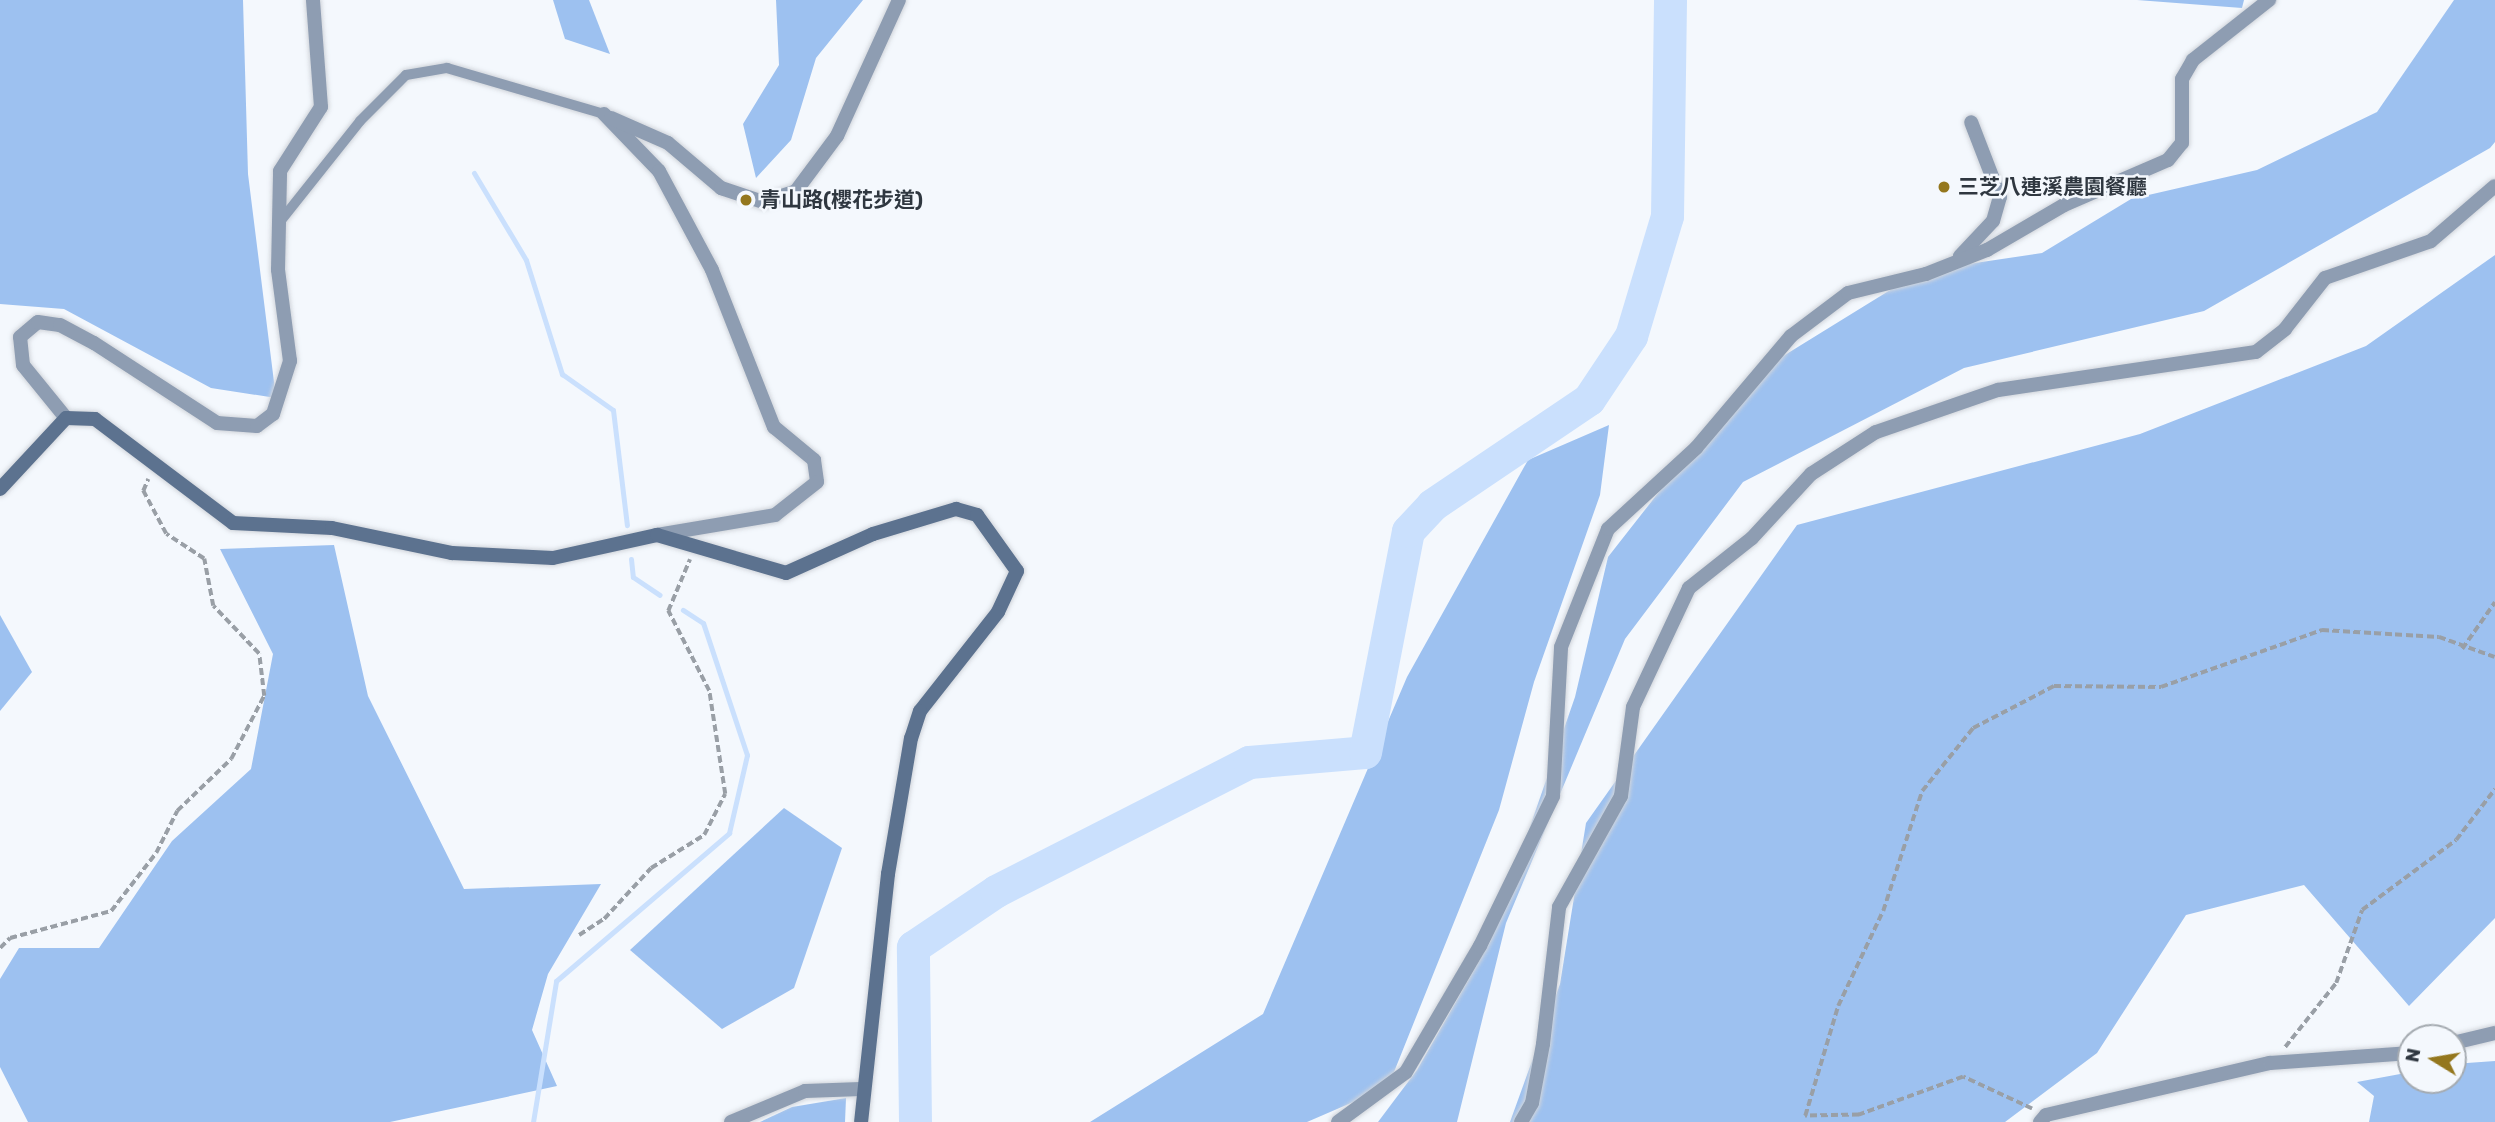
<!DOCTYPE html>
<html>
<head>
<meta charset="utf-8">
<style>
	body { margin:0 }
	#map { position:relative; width:2495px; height:1122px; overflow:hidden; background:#f4f8fd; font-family:Rubik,"Noto Sans TC",sans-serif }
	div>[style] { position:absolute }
	.forest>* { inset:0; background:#9dc1f0 }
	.stream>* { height:5px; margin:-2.5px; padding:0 2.5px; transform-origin:2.5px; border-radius:2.5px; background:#cae0fd }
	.river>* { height:33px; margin:-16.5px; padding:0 16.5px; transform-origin:16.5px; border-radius:16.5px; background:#cae0fd }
	.path>* { height:3.5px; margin-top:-1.75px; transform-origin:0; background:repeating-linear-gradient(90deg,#999fa6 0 7px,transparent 0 10.5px) }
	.roads { filter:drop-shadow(0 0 2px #d1d5db) drop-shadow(0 0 2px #d1d5db) }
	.lane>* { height:10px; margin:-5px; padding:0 5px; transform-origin:5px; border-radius:5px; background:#8e9db2 }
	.street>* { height:14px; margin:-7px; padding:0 7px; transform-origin:7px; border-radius:7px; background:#8e9db2 }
	.secondary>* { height:14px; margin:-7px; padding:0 7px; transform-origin:7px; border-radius:7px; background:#5c728f }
	.dots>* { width:19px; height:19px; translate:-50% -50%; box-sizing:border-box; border:4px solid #f4f8fd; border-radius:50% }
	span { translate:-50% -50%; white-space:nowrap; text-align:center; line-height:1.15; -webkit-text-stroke:5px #f4f8fd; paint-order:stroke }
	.poi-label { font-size:21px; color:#2f3740; font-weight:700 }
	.left { translate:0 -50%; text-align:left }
	.north { position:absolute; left:2397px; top:1024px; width:70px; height:70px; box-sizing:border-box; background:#f4f8fd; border:2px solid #a5abb1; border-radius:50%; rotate:281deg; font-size:19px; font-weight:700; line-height:28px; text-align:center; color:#2f3740 }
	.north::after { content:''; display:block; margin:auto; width:24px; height:32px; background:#94771e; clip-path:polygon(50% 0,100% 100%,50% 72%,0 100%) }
</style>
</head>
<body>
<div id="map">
	<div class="forest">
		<div style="clip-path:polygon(0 0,243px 0,248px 174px,276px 398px,211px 388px,64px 309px,0 304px)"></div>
		<div style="clip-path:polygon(553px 0,589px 0,610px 54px,565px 39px)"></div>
		<div style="clip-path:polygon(776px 0,863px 0,816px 58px,791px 140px,756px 178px,743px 124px,779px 65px)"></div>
		<div style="clip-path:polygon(2137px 0,2244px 0,2242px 8px)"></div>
		<div style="clip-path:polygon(2454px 0,2495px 0,2495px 142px,2490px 148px,2204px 311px,1964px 368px,1743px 482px,1625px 639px,1506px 923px,1457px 1122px,1378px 1122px,1417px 1070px,1490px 942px,1575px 697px,1608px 557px,1749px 377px,1921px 271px,2042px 253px,2131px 199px,2257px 170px,2377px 112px)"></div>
		<div style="clip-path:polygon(2495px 255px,2495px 918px,2409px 1006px,2304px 885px,2186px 915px,2097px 1053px,2005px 1122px,1510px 1122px,1560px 984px,1586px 823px,1797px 525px,2140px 434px,2366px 346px)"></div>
		<div style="clip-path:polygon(1609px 425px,1600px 495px,1534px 682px,1499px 810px,1388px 1087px,1307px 1122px,1090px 1122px,1263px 1014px,1407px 677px,1528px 460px)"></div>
		<div style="clip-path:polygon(334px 545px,368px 696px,464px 889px,601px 884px,548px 974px,532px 1030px,557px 1086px,390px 1122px,28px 1122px,0 1067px,0 979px,19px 948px,99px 948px,172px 841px,251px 769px,273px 654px,220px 549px)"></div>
		<div style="clip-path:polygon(0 615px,32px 672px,0 711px)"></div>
		<div style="clip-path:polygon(784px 808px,842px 848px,794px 988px,722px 1029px,630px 950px)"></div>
		<div style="clip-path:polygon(2495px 1061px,2495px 1122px,2369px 1122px,2374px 1096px,2357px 1082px,2411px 1072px,2411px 1080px,2453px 1080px,2453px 1064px)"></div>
		<div style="clip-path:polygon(846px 1098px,845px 1122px,760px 1122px,792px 1107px)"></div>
	</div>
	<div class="stream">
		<div style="left:474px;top:173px;width:101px;rotate:59.1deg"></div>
		<div style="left:526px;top:260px;width:120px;rotate:72.5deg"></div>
		<div style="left:562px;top:374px;width:62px;rotate:35.2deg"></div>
		<div style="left:613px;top:410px;width:116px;rotate:83.1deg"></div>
		<div style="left:631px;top:559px;width:18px;rotate:84deg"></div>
		<div style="left:633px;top:577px;width:32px;rotate:34deg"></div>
		<div style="left:533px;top:1122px;width:143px;rotate:-80.7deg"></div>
		<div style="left:556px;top:981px;width:228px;rotate:-40.5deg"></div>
		<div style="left:729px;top:833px;width:80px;rotate:-77deg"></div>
		<div style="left:747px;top:755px;width:139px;rotate:-108.4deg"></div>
		<div style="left:703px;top:623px;width:24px;rotate:-147deg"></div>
	</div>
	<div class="river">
		<div style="left:915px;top:1122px;width:175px;rotate:-90.7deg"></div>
		<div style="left:913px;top:947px;width:100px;rotate:-34deg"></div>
		<div style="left:996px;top:891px;width:284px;rotate:-27deg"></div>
		<div style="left:1249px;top:762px;width:116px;rotate:-4.9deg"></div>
		<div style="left:1365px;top:752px;width:225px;rotate:-79deg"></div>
		<div style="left:1408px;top:531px;width:35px;rotate:-47deg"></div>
		<div style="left:1432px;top:505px;width:189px;rotate:-34deg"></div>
		<div style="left:1589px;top:399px;width:76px;rotate:-56.3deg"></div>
		<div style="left:1631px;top:336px;width:125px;rotate:-73.3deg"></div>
		<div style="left:1667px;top:216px;width:216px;rotate:-89.2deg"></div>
	</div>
	<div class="path">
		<div style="left:2462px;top:649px;width:57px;rotate:-54.9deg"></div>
		<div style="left:579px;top:935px;width:30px;rotate:-33deg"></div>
		<div style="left:604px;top:919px;width:69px;rotate:-47.3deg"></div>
		<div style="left:651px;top:868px;width:62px;rotate:-31.9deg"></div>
		<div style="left:704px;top:835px;width:46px;rotate:-62.9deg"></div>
		<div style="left:725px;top:794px;width:104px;rotate:-98.8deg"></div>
		<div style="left:709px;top:691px;width:90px;rotate:-117.1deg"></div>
		<div style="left:668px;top:611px;width:56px;rotate:-67.1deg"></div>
		<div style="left:0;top:948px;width:14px;rotate:-45deg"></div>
		<div style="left:10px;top:938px;width:105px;rotate:-15deg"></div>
		<div style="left:111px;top:911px;width:73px;rotate:-52.2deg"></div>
		<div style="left:156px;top:853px;width:47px;rotate:-63.4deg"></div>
		<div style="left:177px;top:811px;width:75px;rotate:-43.9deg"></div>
		<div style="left:231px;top:759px;width:71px;rotate:-62.4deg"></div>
		<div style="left:264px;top:696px;width:42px;rotate:-96.8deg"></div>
		<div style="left:259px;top:654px;width:66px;rotate:-133.8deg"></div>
		<div style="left:213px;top:606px;width:48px;rotate:-100.8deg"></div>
		<div style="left:204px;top:559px;width:45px;rotate:-146.7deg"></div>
		<div style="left:166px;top:534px;width:49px;rotate:-118.1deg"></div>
		<div style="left:143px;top:491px;width:13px;rotate:-67deg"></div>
		<div style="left:2285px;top:1047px;width:82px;rotate:-51.4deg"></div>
		<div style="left:2336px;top:983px;width:77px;rotate:-70.4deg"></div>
		<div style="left:2362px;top:910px;width:117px;rotate:-36.7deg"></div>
		<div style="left:2456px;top:840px;width:64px;rotate:-52.6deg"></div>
		<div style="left:2032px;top:1109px;width:76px;rotate:-155.1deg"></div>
		<div style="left:1963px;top:1077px;width:111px;rotate:159.9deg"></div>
		<div style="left:1859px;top:1115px;width:54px;rotate:178.9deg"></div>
		<div style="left:1805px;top:1116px;width:115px;rotate:-73.3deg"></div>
		<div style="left:1838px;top:1006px;width:105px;rotate:-64.7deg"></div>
		<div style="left:1883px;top:911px;width:126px;rotate:-72deg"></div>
		<div style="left:1922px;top:791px;width:81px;rotate:-51deg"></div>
		<div style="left:1973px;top:728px;width:91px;rotate:-27.4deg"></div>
		<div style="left:2054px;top:686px;width:107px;rotate:0.5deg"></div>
		<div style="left:2161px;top:687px;width:171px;rotate:-19.5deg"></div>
		<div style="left:2322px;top:630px;width:117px;rotate:3.4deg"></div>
		<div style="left:2439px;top:637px;width:59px;rotate:19.7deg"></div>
	</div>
	<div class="roads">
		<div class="lane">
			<div style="left:279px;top:223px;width:130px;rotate:-51.5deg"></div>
			<div style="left:360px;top:121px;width:65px;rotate:-45deg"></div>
			<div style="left:406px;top:75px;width:42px;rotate:-9.7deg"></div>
			<div style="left:447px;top:68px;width:164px;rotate:16.3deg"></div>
		</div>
		<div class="street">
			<div style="left:604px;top:114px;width:79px;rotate:46deg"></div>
			<div style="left:659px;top:171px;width:112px;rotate:61.8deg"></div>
			<div style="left:712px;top:270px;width:169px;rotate:68.5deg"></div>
			<div style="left:774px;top:427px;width:52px;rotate:39.5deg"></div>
			<div style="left:814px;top:460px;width:22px;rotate:82deg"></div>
			<div style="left:817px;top:482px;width:53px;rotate:141.8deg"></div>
			<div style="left:775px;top:515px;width:120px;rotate:170.4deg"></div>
			<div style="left:611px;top:118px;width:62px;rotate:23.7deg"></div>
			<div style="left:668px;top:143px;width:70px;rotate:40.3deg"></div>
			<div style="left:721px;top:188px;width:44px;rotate:18.4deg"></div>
			<div style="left:763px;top:202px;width:35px;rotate:-18deg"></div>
			<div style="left:796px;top:191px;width:69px;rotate:-53.3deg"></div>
			<div style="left:837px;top:136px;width:149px;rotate:-65.5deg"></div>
			<div style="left:1960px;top:256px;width:48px;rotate:-46.7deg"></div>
			<div style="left:1993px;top:221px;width:25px;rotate:-74deg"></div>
			<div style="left:2000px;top:197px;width:80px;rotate:-111.1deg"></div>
			<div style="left:66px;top:418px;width:68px;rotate:-129.1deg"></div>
			<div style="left:23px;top:365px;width:28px;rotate:-96deg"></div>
			<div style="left:20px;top:337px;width:23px;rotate:-40deg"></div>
			<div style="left:38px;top:322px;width:22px;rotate:8deg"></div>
			<div style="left:60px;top:325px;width:38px;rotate:28deg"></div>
			<div style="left:94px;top:343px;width:147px;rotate:33deg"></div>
			<div style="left:217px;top:423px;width:40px;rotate:4.3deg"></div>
			<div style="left:257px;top:426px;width:20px;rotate:-37deg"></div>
			<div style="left:273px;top:414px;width:56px;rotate:-72.2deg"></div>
			<div style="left:290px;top:361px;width:92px;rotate:-97.5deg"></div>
			<div style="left:278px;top:270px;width:99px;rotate:-88.8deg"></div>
			<div style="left:280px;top:171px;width:76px;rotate:-57.4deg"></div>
			<div style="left:321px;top:107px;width:107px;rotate:-94.3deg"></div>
			<div style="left:2453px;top:1043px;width:43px;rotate:-13.4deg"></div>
			<div style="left:731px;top:1122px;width:80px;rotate:-22.7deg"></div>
			<div style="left:805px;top:1091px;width:56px;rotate:-2deg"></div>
			<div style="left:1338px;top:1122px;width:84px;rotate:-36.3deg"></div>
			<div style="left:1406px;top:1072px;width:146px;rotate:-59.6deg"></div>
			<div style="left:1480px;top:946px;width:167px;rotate:-64deg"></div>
			<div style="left:1553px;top:796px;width:149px;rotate:-86.9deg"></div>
			<div style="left:1561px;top:647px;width:127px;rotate:-68.3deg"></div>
			<div style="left:1608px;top:529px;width:120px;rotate:-42.6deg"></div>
			<div style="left:1696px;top:448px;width:147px;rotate:-49.7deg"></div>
			<div style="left:1791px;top:336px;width:71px;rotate:-37deg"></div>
			<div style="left:1848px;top:293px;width:80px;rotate:-13.7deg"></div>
			<div style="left:1926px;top:274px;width:66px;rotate:-21.5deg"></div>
			<div style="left:1987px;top:250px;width:89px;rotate:-30.3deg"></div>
			<div style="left:2064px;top:205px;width:113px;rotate:-23.4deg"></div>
			<div style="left:2168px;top:160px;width:22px;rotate:-51deg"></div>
			<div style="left:2182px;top:143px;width:64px;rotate:-90deg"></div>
			<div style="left:2182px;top:79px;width:22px;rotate:-60deg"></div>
			<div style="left:2193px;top:60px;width:97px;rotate:-38.3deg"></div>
			<div style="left:1521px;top:1122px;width:22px;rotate:-60deg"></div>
			<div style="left:1532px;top:1103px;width:60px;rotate:-79.4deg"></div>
			<div style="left:1543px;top:1044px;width:138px;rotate:-83.3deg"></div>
			<div style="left:1559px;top:907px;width:127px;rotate:-60.8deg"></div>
			<div style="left:1621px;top:796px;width:90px;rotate:-82.3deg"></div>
			<div style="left:1633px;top:707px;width:132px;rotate:-64.8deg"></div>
			<div style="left:1689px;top:588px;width:80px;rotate:-38.4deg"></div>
			<div style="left:1752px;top:538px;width:87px;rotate:-47.3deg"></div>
			<div style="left:1811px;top:474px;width:77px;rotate:-32.9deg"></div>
			<div style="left:1876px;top:432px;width:129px;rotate:-19deg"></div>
			<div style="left:1998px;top:390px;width:261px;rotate:-8.4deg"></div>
			<div style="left:2256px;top:352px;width:37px;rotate:-38deg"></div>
			<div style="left:2285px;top:329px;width:65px;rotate:-51.9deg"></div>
			<div style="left:2325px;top:278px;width:112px;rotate:-19.2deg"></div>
			<div style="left:2431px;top:241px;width:84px;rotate:-40.7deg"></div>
			<div style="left:2040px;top:1122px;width:9px;rotate:-49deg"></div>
			<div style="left:2046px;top:1115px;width:230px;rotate:-13.1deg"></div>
			<div style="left:2270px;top:1063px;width:141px;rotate:-4.1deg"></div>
		</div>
		<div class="secondary">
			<div style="left:0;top:489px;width:97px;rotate:-47.1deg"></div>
			<div style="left:66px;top:418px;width:29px;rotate:2deg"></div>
			<div style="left:95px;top:419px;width:173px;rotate:37deg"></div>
			<div style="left:233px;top:523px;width:99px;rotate:2.9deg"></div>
			<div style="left:332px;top:528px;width:123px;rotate:11.8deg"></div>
			<div style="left:452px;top:553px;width:101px;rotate:2.8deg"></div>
			<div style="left:553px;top:558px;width:107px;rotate:-12.5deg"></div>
			<div style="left:657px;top:535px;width:134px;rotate:16.4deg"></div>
			<div style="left:786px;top:573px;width:95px;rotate:-24.1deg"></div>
			<div style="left:873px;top:534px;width:87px;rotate:-16.8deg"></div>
			<div style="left:956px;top:509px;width:22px;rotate:16deg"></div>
			<div style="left:977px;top:515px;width:69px;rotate:54.5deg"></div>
			<div style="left:1017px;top:571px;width:45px;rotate:114.9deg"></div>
			<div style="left:998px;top:612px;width:126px;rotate:128.2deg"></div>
			<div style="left:920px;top:711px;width:28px;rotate:108deg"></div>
			<div style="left:911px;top:738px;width:138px;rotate:99.6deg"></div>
			<div style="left:888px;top:874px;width:249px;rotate:96.2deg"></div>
		</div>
	</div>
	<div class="dots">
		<div style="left:1944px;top:187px;background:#94771e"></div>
		<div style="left:746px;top:200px;background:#94771e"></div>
	</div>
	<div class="poi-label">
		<span class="left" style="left:1958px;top:187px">三芝八連溪農園餐廳</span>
		<span class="left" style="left:760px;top:200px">青山路(櫻花步道)</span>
	</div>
	<div class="north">N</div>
</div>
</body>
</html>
